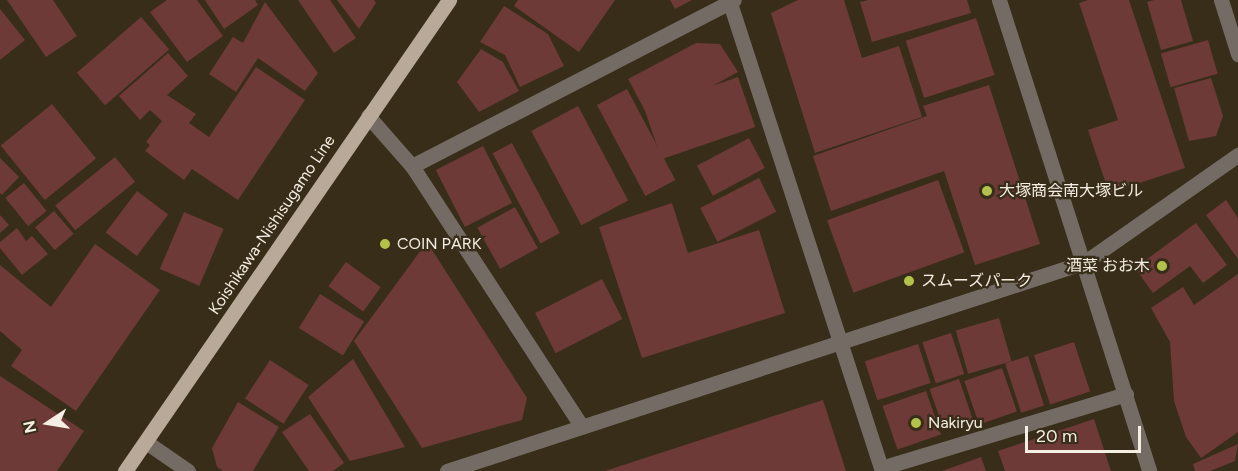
<!DOCTYPE html>
<html>
<head>
<meta charset="utf-8">
<style>
	body { margin:0 }
	#map { position:relative; width:1238px; height:471px; overflow:hidden; background:#382d19; font-family:Figtree,"Noto Sans JP",sans-serif }
	div>[style] { position:absolute }
	.building>* { inset:0; background:#6d3a37; transform-origin:0 0 }
	.minor>* { height:15px; margin:-7.5px; padding:0 7.5px; transform-origin:7.5px; border-radius:7.5px; background:#746c64 }
	.major>* { height:15px; margin:-7.5px; padding:0 7.5px; transform-origin:7.5px; border-radius:7.5px; background:#b9a998 }
	.dots>* { width:16px; height:16px; translate:-50% -50%; box-sizing:border-box; border:3px solid #382d19; border-radius:50% }
	span { translate:-50% -50%; white-space:nowrap; text-align:center; line-height:1.15; -webkit-text-stroke:4.5px #382d19; paint-order:stroke }
	.poi-label { font-size:16px; color:#f5eee2 }
	.left { translate:0 -50%; text-align:left }
	.right { translate:-100% -50%; text-align:right }
	.street-label { font-size:16px; color:#f5eee2 }
	.north { position:absolute; left:18px; top:393px; width:60px; height:60px; -webkit-text-stroke:4px #382d19; paint-order:stroke; rotate:258deg; font-size:16px; font-weight:700; line-height:24px; text-align:center; color:#f5eee2 }
	.north::after { content:''; display:block; margin:auto; width:21px; height:27px; background:#f5eee2; clip-path:polygon(50% 0,100% 100%,50% 72%,0 100%) }
	.scale { position:absolute; left:1025px; top:426px; width:116px; height:27px; box-sizing:border-box; border:3px solid #f5eee2; border-top:0; padding-left:8px; font-size:18px; line-height:21px; white-space:nowrap; color:#f5eee2; -webkit-text-stroke:4px #382d19; paint-order:stroke }
</style>
</head>
<body>
<div id="map">
	<div class="building">
		<div style="clip-path:polygon(7px 0,53px 0,77px 36px,46px 57px)"></div>
		<div style="clip-path:polygon(167px 0,197px 0,223px 36px,187px 62px,150px 12px)"></div>
		<div style="clip-path:polygon(205px 0,255px 0,258px 5px,224px 29px)"></div>
		<div style="clip-path:polygon(298px 0,330px 0,356px 38px,334px 53px)"></div>
		<div style="clip-path:polygon(337px 0,374px 0,376px 3px,359px 29px)"></div>
		<div style="clip-path:polygon(518px 0,615px 0,579px 52px,514px 6px)"></div>
		<div style="clip-path:polygon(670px 0,692px 0,675px 9px)"></div>
		<div style="clip-path:polygon(798px 0,844px 0,862px 58px,899px 46px,922px 117px,815px 153px,771px 13px)"></div>
		<div style="clip-path:polygon(868px 0,967px 0,971px 13px,872px 42px,860px 2px)"></div>
		<div style="clip-path:polygon(1088px 0,1129px 0,1185px 168px,1109px 193px,1088px 130px,1118px 120px,1079px 3px)"></div>
		<div style="clip-path:polygon(1154px 0,1181px 0,1193px 41px,1161px 50px,1147px 2px)"></div>
		<div style="clip-path:polygon(265px 2px,318px 73px,305px 91px,258px 58px,236px 92px,209px 74px,233px 37px,243px 43px)"></div>
		<div style="clip-path:polygon(504px 6px,548px 34px,564px 66px,520px 87px,505px 55px,480px 42px)"></div>
		<div style="clip-path:polygon(0 9px,25px 40px,0 60px)"></div>
		<div style="left:141px;top:17px;width:43px;height:85px;rotate:49deg"></div>
		<div style="left:976px;top:18px;width:60px;height:74px;rotate:72deg"></div>
		<div style="left:1208px;top:40px;width:35px;height:49px;rotate:74deg"></div>
		<div style="clip-path:polygon(696px 43px,720px 44px,738px 72px,650px 120px,628px 79px)"></div>
		<div style="clip-path:polygon(481px 49px,503px 62px,519px 91px,479px 112px,457px 82px)"></div>
		<div style="clip-path:polygon(168px 53px,188px 76px,167px 95px,196px 114px,189px 123px,209px 137px,256px 67px,305px 100px,238px 200px,192px 169px,184px 180px,145px 151px,150px 145px,146px 142px,162px 121px,150px 110px,140px 120px,119px 96px)"></div>
		<div style="left:738px;top:77px;width:53px;height:99px;rotate:71deg"></div>
		<div style="clip-path:polygon(1211px 78px,1223px 116px,1216px 136px,1189px 141px,1174px 88px)"></div>
		<div style="clip-path:polygon(989px 85px,1040px 244px,975px 265px,944px 171px,831px 211px,813px 156px,927px 116px,923px 106px)"></div>
		<div style="left:627px;top:89px;width:103px;height:34px;rotate:62deg"></div>
		<div style="left:52px;top:104px;width:70px;height:66px;rotate:51deg"></div>
		<div style="left:578px;top:106px;width:107px;height:53px;rotate:62deg"></div>
		<div style="left:749px;top:138px;width:34px;height:59px;rotate:62deg"></div>
		<div style="left:512px;top:143px;width:102px;height:22px;rotate:62deg"></div>
		<div style="left:483px;top:146px;width:64px;height:53px;rotate:63deg"></div>
		<div style="left:115px;top:157px;width:32px;height:77px;rotate:51deg"></div>
		<div style="clip-path:polygon(0 158px,19px 177px,2px 195px,0 193px)"></div>
		<div style="left:759px;top:178px;width:38px;height:66px;rotate:63deg"></div>
		<div style="left:938px;top:180px;width:77px;height:118px;rotate:70deg"></div>
		<div style="left:24px;top:183px;width:36px;height:24px;rotate:51deg"></div>
		<div style="left:137px;top:191px;width:39px;height:52px;rotate:37deg"></div>
		<div style="clip-path:polygon(1226px 200px,1238px 218px,1238px 259px,1206px 215px)"></div>
		<div style="clip-path:polygon(672px 203px,688px 253px,759px 230px,785px 313px,642px 358px,599px 227px)"></div>
		<div style="left:515px;top:207px;width:47px;height:43px;rotate:61deg"></div>
		<div style="left:54px;top:211px;width:30px;height:25px;rotate:49deg"></div>
		<div style="left:184px;top:212px;width:43px;height:62px;rotate:23deg"></div>
		<div style="clip-path:polygon(0 215px,9px 225px,0 233px)"></div>
		<div style="clip-path:polygon(1196px 223px,1227px 265px,1203px 283px,1190px 266px,1153px 293px,1135px 268px)"></div>
		<div style="clip-path:polygon(17px 228px,26px 241px,32px 236px,48px 254px,22px 275px,0 248px,0 242px)"></div>
		<div style="clip-path:polygon(427px 242px,527px 398px,522px 420px,422px 448px,354px 341px)"></div>
		<div style="clip-path:polygon(95px 244px,160px 290px,76px 411px,11px 366px,22px 350px,0 331px,0 265px,51px 307px)"></div>
		<div style="left:346px;top:262px;width:43px;height:30px;rotate:36deg"></div>
		<div style="clip-path:polygon(1238px 274px,1238px 432px,1201px 458px,1186px 437px,1174px 401px,1170px 342px,1151px 308px,1183px 287px,1194px 305px)"></div>
		<div style="left:602px;top:279px;width:45px;height:75px;rotate:63deg"></div>
		<div style="left:320px;top:294px;width:52px;height:40px;rotate:32deg"></div>
		<div style="left:999px;top:318px;width:45px;height:45px;rotate:74deg"></div>
		<div style="left:951px;top:333px;width:43px;height:30px;rotate:72deg"></div>
		<div style="left:1074px;top:342px;width:52px;height:42px;rotate:72deg"></div>
		<div style="left:918px;top:344px;width:41px;height:56px;rotate:72deg"></div>
		<div style="left:1028px;top:356px;width:52px;height:24px;rotate:72deg"></div>
		<div style="clip-path:polygon(353px 359px,405px 447px,350px 461px,308px 397px)"></div>
		<div style="left:270px;top:360px;width:46px;height:46px;rotate:33deg"></div>
		<div style="left:1002px;top:368px;width:46px;height:40px;rotate:71deg"></div>
		<div style="clip-path:polygon(0 376px,84px 431px,57px 471px,0 471px)"></div>
		<div style="left:959px;top:379px;width:43px;height:31px;rotate:71deg"></div>
		<div style="left:926px;top:391px;width:46px;height:46px;rotate:71deg"></div>
		<div style="clip-path:polygon(823px 400px,846px 471px,605px 471px)"></div>
		<div style="clip-path:polygon(238px 402px,279px 427px,253px 471px,223px 471px,217px 467px,212px 448px)"></div>
		<div style="clip-path:polygon(310px 414px,344px 463px,333px 471px,309px 471px,282px 432px)"></div>
		<div style="clip-path:polygon(1094px 419px,1111px 471px,1005px 471px,998px 451px)"></div>
		<div style="clip-path:polygon(1238px 444px,1235px 461px,1210px 471px,1195px 471px,1193px 464px)"></div>
		<div style="clip-path:polygon(981px 457px,986px 471px,942px 471px)"></div>
	</div>
	<div class="minor">
		<div style="left:729px;top:0;width:495px;rotate:72deg"></div>
		<div style="left:999px;top:0;width:494px;rotate:72.3deg"></div>
		<div style="left:1221px;top:0;width:57px;rotate:72.5deg"></div>
		<div style="left:368px;top:116px;width:67px;rotate:48.7deg"></div>
		<div style="left:412px;top:166px;width:311px;rotate:56.9deg"></div>
		<div style="left:412px;top:166px;width:362px;rotate:-27.3deg"></div>
		<div style="left:146px;top:442px;width:51px;rotate:34.6deg"></div>
		<div style="left:881px;top:468px;width:256px;rotate:-16.8deg"></div>
		<div style="left:447px;top:471px;width:671px;rotate:-18.14deg"></div>
		<div style="left:1085px;top:262px;width:187px;rotate:-35deg"></div>
	</div>
	<div class="major">
		<div style="left:125px;top:471px;width:572px;rotate:-55.48deg"></div>
	</div>
	<div class="dots">
		<div style="left:987px;top:191px;background:#b3c24b"></div>
		<div style="left:385px;top:244px;background:#b3c24b"></div>
		<div style="left:1162px;top:266px;background:#b3c24b"></div>
		<div style="left:909px;top:281px;background:#b3c24b"></div>
		<div style="left:916px;top:423px;background:#b3c24b"></div>
	</div>
	<div class="poi-label">
		<span class="left" style="left:999px;top:191px">大塚商会南大塚ビル</span>
		<span class="left" style="left:397px;top:244px">COIN PARK</span>
		<span class="right" style="left:1150px;top:266px">酒菜 おお木</span>
		<span class="left" style="left:921px;top:281px">スムーズパーク</span>
		<span class="left" style="left:928px;top:423px">Nakiryu</span>
	</div>
	<div class="street-label">
		<span style="left:272px;top:225px;rotate:-56deg">Koishikawa-Nishisugamo Line</span>
	</div>
	<div class="north">N</div>
	<div class="scale">20 m</div>
</div>
</body>
</html>
